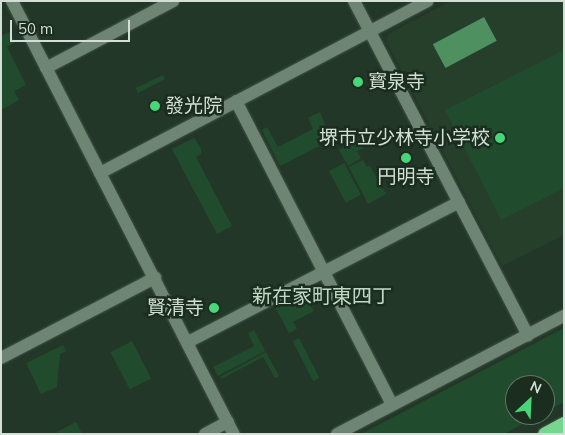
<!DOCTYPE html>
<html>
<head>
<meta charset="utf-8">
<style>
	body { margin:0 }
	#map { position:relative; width:565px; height:435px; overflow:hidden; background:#233728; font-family:Mulish,"Noto Sans JP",sans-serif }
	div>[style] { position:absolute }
	.built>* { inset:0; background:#253f2b }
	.green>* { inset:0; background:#204c2d; transform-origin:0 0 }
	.water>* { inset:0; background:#4f9060; transform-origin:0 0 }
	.roads { filter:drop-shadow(0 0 1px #435447) drop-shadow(0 0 1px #435447) }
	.minor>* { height:12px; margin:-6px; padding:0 6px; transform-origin:6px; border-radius:6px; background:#6e8573 }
	.motorway>* { height:15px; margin:-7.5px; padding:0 7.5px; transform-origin:7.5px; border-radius:7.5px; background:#76d58f }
	.dots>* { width:14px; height:14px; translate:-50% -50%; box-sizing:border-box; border:2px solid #1a2d1e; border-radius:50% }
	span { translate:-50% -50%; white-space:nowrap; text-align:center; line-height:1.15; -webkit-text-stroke:5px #1a2d1e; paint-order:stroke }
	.poi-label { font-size:19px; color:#d3dfd5 }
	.left { translate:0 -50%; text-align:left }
	.right { translate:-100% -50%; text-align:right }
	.neighbourhood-label { font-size:20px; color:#c0d8c4 }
	.frame { position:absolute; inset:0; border:2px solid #d3dfd5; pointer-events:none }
	.north { position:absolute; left:505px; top:375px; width:50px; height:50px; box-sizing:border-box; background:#1a2d1e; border:1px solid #647467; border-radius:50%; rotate:25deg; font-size:14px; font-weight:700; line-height:20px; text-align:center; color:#d3dfd5 }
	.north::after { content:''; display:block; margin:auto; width:18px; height:22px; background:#48d778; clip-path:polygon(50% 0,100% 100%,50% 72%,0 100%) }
	.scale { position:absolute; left:10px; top:20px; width:120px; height:22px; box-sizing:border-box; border:2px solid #d3dfd5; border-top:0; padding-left:6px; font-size:15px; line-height:18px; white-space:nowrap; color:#d3dfd5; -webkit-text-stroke:4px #1a2d1e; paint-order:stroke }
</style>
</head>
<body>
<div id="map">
	<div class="built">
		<div style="clip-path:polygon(451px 1px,564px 1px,564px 235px,502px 266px,386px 41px,388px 34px)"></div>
	</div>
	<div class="green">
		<div style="clip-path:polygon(10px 32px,15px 42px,7px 47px,26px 85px,14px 91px,19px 100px,1px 110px,1px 36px)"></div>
		<div style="clip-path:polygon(564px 50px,564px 188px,501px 220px,445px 110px)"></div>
		<div style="clip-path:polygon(163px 75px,165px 79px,138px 93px,136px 88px)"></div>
		<div style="clip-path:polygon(385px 75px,389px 82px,370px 91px,368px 87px)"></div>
		<div style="clip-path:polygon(320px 112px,331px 140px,280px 166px,262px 130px,267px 127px,278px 147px,313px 129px,308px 118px)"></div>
		<div style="clip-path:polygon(194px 138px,201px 148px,201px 154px,196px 157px,232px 226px,217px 234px,172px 149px)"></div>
		<div style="clip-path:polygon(359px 139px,364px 148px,357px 151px,361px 158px,348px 166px,339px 150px)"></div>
		<div style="clip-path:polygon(363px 160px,367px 167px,370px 166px,386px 194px,368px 204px,349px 167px)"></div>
		<div style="left:344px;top:163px;width:36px;height:17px;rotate:62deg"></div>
		<div style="clip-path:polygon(302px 290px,314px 311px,293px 322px,297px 329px,289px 333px,274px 305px)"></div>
		<div style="clip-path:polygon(564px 328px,564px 402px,545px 412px,545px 385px,515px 385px,515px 415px,539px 415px,504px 434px,361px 434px)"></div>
		<div style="clip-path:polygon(254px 330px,265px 351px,218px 376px,213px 367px,254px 346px,248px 333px)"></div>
		<div style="left:299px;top:338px;width:45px;height:7px;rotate:63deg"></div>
		<div style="left:132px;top:341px;width:42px;height:24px;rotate:63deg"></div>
		<div style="clip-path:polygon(63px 345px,66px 351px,60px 354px,57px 387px,41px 394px,26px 363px)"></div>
		<div style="clip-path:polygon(266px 352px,279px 376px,275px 378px,263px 357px,221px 379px,220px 377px)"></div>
		<div style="clip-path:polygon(76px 422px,82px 434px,57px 434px,57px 432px)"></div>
	</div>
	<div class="water">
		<div style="left:484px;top:17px;width:27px;height:58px;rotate:62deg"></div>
	</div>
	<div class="roads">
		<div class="minor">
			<div style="left:12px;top:1px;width:487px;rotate:62.9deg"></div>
			<div style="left:354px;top:1px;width:377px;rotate:62.5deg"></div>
			<div style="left:46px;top:68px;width:144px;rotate:-27.8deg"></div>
			<div style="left:236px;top:101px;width:341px;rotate:62.8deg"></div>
			<div style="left:100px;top:173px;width:370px;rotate:-27.7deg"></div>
			<div style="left:188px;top:342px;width:305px;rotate:-27.3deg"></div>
			<div style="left:1px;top:358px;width:174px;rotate:-27.5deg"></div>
			<div style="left:205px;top:434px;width:26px;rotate:-28deg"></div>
			<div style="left:337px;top:434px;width:256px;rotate:-27.5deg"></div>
		</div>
		<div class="motorway">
			<div style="left:545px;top:434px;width:21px;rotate:-28deg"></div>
		</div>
	</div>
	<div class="dots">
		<div style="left:358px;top:82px;background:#48d778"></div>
		<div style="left:155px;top:106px;background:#48d778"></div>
		<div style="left:500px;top:138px;background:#48d778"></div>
		<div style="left:406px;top:158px;background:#48d778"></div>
		<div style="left:214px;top:308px;background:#48d778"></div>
	</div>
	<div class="poi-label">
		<span class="left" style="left:368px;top:82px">寳泉寺</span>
		<span class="left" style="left:165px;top:106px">發光院</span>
		<span class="right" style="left:490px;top:138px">堺市立少林寺小学校</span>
		<span style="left:406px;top:177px">円明寺</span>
		<span class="right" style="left:204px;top:308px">賢清寺</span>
	</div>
	<div class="neighbourhood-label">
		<span style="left:322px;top:295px">新在家町東四丁</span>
	</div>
	<div class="frame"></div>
	<div class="north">N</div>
	<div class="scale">50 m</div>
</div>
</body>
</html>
